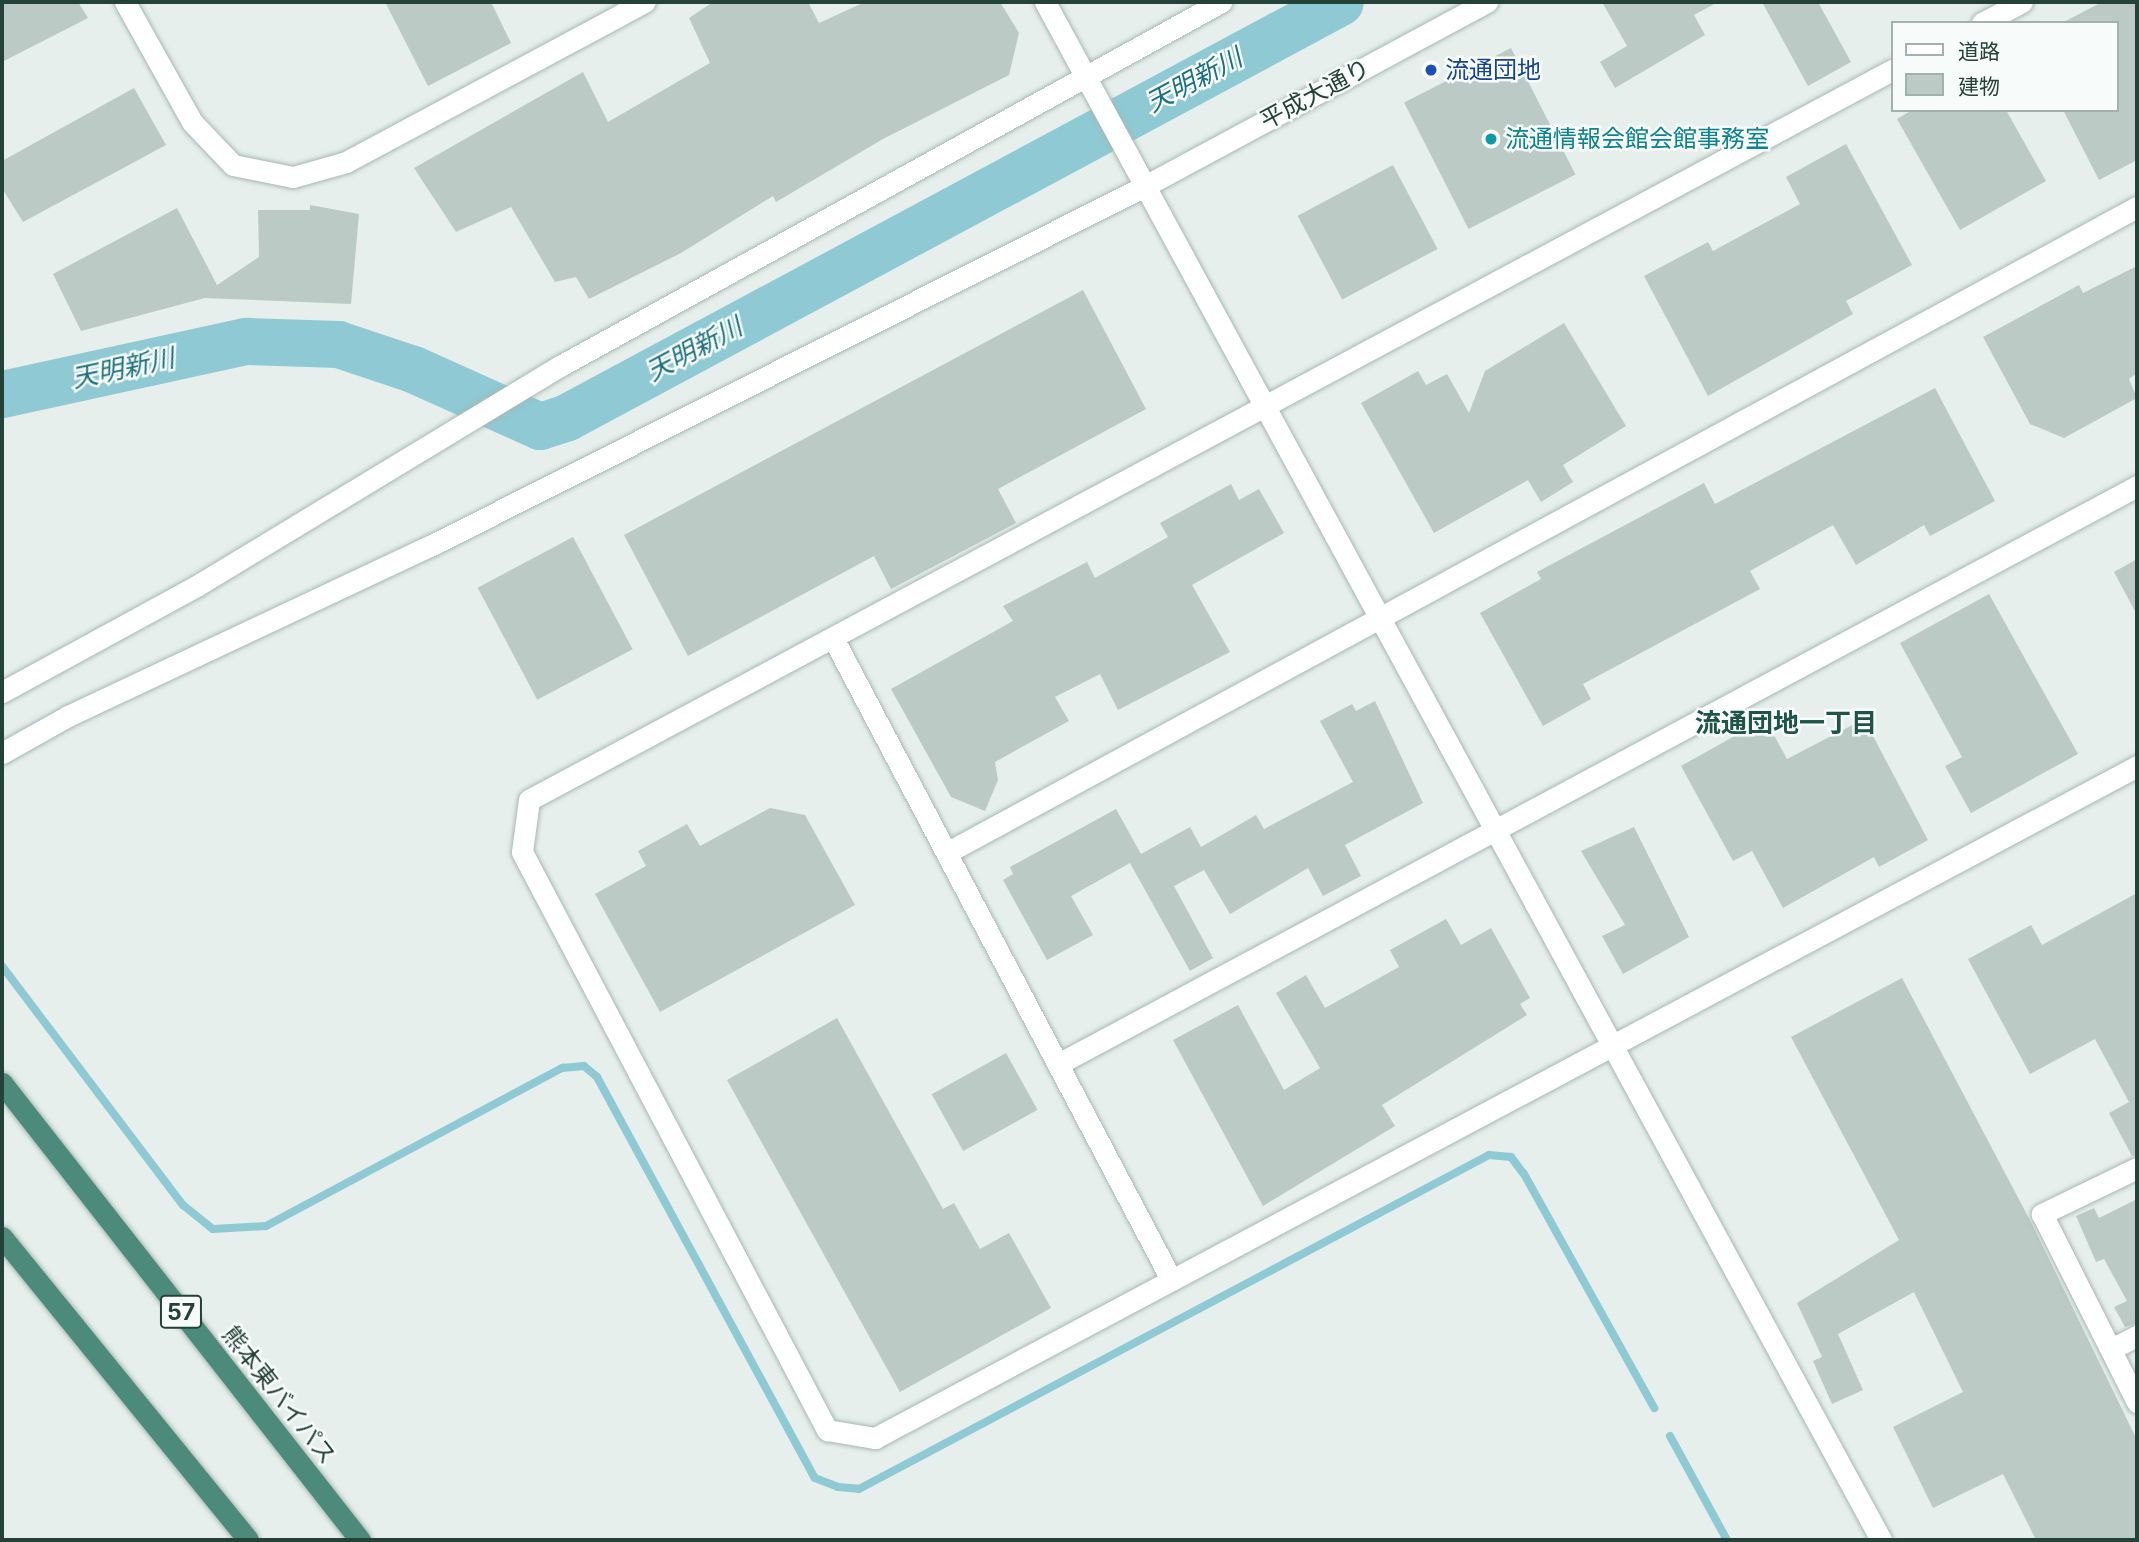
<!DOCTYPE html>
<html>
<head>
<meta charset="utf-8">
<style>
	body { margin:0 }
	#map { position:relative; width:2139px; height:1542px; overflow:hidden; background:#e6efeb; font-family:Inter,"Noto Sans JP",sans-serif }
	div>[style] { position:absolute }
	.stream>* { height:8px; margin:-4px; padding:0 4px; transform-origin:4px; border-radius:4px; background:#8ec9d4 }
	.river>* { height:47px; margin:-23.5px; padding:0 23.5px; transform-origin:23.5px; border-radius:23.5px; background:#8ec9d4 }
	.building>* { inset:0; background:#bbcac4; transform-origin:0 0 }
	.roads { filter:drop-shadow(0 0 2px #a8b8b2) drop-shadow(0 0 2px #a8b8b2) }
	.minor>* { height:21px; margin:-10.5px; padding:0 10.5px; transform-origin:10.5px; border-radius:10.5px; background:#fff }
	.tertiary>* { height:21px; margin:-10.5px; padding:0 10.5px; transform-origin:10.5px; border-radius:10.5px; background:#fff }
	.trunk>* { height:21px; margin:-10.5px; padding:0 10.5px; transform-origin:10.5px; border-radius:10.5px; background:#4c8a7c }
	.dots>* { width:19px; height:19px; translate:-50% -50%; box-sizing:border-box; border:4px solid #f7fbf9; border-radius:50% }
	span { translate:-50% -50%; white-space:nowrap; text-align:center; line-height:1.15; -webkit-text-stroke:5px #f7fbf9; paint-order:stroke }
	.shield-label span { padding:2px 5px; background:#f7fbf9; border:2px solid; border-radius:5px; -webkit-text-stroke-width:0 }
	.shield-label { font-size:23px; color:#24423a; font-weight:700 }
	.transit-label { font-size:24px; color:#164399 }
	.left { translate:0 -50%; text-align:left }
	.street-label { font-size:24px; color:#24423a }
	.culture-label { font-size:24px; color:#0d838f }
	.water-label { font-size:26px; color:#1c6f80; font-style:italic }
	.neighbourhood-label { font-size:26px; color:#1f5548; font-weight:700 }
	.frame { position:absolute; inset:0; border:4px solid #24423a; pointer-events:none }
	.legend { position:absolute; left:1891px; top:21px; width:228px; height:91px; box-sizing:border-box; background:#f7fbf9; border:2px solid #a3b1ad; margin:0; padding:9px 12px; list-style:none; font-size:21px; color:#24423a }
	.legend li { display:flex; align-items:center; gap:14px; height:35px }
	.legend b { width:35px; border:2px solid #a3b1ad }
</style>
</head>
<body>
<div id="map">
	<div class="stream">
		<div style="left:2px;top:966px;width:300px;rotate:52.9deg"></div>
		<div style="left:183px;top:1205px;width:38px;rotate:39deg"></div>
		<div style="left:213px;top:1229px;width:53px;rotate:-3.2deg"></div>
		<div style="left:266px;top:1226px;width:336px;rotate:-28.1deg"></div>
		<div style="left:562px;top:1068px;width:22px;rotate:-5deg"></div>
		<div style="left:584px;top:1066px;width:17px;rotate:40deg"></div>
		<div style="left:597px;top:1077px;width:456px;rotate:61.5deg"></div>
		<div style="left:815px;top:1478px;width:25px;rotate:21deg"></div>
		<div style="left:838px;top:1487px;width:21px;rotate:5deg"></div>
		<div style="left:859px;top:1489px;width:713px;rotate:-27.93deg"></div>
		<div style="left:1489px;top:1155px;width:22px;rotate:5deg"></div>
		<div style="left:1511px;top:1157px;width:21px;rotate:53deg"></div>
		<div style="left:1524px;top:1174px;width:268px;rotate:60.9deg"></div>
		<div style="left:1670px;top:1436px;width:119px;rotate:61.3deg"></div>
	</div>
	<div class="river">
		<div style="left:2px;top:394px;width:250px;rotate:-12.3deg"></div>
		<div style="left:246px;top:341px;width:92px;rotate:1.9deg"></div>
		<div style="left:338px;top:344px;width:79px;rotate:18.4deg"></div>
		<div style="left:413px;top:369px;width:139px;rotate:24.2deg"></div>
		<div style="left:540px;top:426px;width:28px;rotate:-18deg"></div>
		<div style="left:567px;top:417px;width:877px;rotate:-28.23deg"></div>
	</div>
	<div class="building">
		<div style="clip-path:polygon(2px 2px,78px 2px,88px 18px,2px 62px)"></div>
		<div style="clip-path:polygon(385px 2px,491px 2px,511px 43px,428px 86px)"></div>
		<div style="clip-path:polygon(713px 2px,808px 2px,819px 23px,865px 2px,1000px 2px,1019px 33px,1009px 75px,883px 139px,776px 202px,773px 196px,681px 253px,589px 299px,576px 277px,555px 282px,511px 207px,456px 232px,414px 168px,583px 72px,608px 122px,710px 63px,689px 18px)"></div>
		<div style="clip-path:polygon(1602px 2px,1718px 2px,1694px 15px,1705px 35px,1615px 88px,1600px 62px,1627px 46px)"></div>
		<div style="clip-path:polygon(1762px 2px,1818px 2px,1851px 62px,1808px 86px)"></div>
		<div style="clip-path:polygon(2102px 2px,2137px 2px,2137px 160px,2099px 180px,2063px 110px,2116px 110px,2116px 23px,2062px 23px)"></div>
		<div style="left:1511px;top:48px;width:142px;height:120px;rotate:63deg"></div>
		<div style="clip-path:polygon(134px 88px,166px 145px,23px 222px,2px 188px,2px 161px)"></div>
		<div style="clip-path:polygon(1912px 110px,2006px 110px,2046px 181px,1960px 230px,1897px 119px)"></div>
		<div style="clip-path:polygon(1846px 144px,1912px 265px,1846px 301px,1853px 314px,1708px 396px,1644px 276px,1708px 242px,1713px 251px,1800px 204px,1786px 177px)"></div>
		<div style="left:1393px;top:165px;width:95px;height:108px;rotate:62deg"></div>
		<div style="clip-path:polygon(310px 205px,359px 214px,351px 304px,205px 298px,81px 331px,53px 274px,177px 208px,217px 285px,259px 257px,258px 210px,310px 210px)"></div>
		<div style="clip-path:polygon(2137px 266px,2137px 373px,2129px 379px,2137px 398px,2064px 438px,2030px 424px,1983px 337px,2079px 285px,2083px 293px)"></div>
		<div style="clip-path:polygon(1083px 290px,1146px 409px,998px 489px,1016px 523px,891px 589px,874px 556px,688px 656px,624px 535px)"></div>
		<div style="clip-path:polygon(1564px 323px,1626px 426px,1563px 465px,1573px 482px,1541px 502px,1528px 480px,1434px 533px,1361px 403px,1418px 371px,1426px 385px,1447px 374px,1469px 413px,1485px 371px)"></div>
		<div style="clip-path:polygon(1935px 388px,1995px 501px,1930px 536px,1924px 525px,1856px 565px,1833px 525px,1750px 571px,1760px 589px,1583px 684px,1591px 699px,1543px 726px,1480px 613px,1541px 579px,1537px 572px,1704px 483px,1715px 504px)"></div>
		<div style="clip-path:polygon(1231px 484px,1239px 500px,1259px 489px,1284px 533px,1192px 585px,1230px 652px,1118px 710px,1100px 674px,1055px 697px,1069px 721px,995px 762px,998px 780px,985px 811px,951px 797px,891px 689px,1013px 621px,1003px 606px,1087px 562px,1095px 578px,1168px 537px,1160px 523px)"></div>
		<div style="left:573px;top:537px;width:127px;height:108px;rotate:62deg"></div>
		<div style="clip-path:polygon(2137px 559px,2137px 615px,2114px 572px)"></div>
		<div style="clip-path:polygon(1989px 594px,2078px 754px,1971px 813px,1945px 766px,1962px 757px,1900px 643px)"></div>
		<div style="clip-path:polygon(1375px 701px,1423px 803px,1345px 845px,1361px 876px,1323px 896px,1308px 868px,1230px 914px,1204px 870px,1174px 886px,1213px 958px,1190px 971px,1130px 863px,1071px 896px,1093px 935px,1047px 960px,1003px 880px,1013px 874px,1010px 867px,1116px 809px,1141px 854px,1190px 827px,1201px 847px,1256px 815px,1264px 829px,1353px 782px,1320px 721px,1352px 704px,1356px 711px)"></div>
		<div style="clip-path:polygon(1765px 719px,1787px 759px,1864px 719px,1928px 840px,1879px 867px,1874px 857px,1783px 908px,1752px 851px,1733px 861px,1681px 766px)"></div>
		<div style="clip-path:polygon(770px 808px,805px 815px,855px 905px,660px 1012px,595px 894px,646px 866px,638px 851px,687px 824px,700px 846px)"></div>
		<div style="clip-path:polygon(1634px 827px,1689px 937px,1623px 974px,1602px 936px,1625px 925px,1581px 851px)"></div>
		<div style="clip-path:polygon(2137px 893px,2137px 1155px,2132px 1156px,2109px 1113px,2129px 1102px,2095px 1039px,2030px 1074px,1968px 959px,2031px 925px,2042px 945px)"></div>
		<div style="clip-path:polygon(1446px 919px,1461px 945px,1491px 928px,1530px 998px,1520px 1004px,1527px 1015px,1382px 1105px,1395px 1126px,1263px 1206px,1173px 1040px,1238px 1005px,1284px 1090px,1320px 1068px,1276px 993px,1306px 975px,1325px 1008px,1399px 967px,1390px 950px)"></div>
		<div style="clip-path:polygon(1902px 978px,2032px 1224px,2137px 1440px,2137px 1540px,2036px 1540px,2003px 1474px,1933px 1508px,1893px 1427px,1963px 1392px,1914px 1292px,1838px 1334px,1863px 1390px,1832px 1404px,1813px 1361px,1822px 1357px,1797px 1303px,1899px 1240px,1791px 1037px)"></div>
		<div style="clip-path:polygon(837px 1018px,943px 1209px,954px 1203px,980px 1249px,1009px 1233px,1051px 1308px,900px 1392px,727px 1080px)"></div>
		<div style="left:1006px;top:1053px;width:65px;height:85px;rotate:61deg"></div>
		<div style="clip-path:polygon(2137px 1199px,2137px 1323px,2125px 1327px,2114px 1307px,2127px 1301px,2104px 1259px,2096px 1262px,2076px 1216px,2094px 1208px,2099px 1218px)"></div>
	</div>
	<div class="roads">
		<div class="minor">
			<div style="left:833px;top:638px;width:725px;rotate:62.2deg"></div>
			<div style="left:2137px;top:1168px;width:106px;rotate:154.2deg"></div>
			<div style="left:2042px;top:1214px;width:211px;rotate:63.2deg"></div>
			<div style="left:2111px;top:1349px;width:29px;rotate:-27deg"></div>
		</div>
		<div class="tertiary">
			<div style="left:125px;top:2px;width:137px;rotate:60.8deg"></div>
			<div style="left:192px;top:122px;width:59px;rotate:46.4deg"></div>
			<div style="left:233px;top:165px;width:61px;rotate:11.3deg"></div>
			<div style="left:293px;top:177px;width:55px;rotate:-15.8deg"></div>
			<div style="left:346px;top:162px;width:339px;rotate:-28.2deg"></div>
			<div style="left:1045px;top:2px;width:1751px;rotate:61.47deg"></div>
			<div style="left:1982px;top:23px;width:45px;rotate:-27.7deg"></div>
			<div style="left:1892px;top:70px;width:1546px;rotate:151.83deg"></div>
			<div style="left:529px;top:800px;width:52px;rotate:97.7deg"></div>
			<div style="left:522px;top:852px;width:654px;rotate:62.18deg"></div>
			<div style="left:827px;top:1430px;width:49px;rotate:9.5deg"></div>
			<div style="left:875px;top:1438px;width:1430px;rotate:-28.03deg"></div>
			<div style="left:2px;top:692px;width:223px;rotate:-28.6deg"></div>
			<div style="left:198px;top:585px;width:423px;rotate:-31.2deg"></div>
			<div style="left:560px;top:366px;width:755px;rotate:-28.84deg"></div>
			<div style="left:2px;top:753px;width:76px;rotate:-29.3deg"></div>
			<div style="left:68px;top:716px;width:400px;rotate:-25.2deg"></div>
			<div style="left:430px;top:546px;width:798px;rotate:-26.73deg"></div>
			<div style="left:1143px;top:187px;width:391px;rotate:-28.3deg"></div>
			<div style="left:948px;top:852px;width:1353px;rotate:-28.48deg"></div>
			<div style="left:1060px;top:1063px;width:1222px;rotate:-28.18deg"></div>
		</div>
		<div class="trunk">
			<div style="left:2px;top:1083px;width:581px;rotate:51.93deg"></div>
			<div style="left:2px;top:1237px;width:390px;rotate:50.9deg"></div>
		</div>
	</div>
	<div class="dots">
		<div style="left:1431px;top:70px;background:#1a4fb4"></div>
		<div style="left:1491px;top:139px;background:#0f9aa8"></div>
	</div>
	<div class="shield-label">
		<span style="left:181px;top:1312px">57</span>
	</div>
	<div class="transit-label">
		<span class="left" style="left:1445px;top:70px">流通団地</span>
	</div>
	<div class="street-label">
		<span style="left:1315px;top:94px;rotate:-28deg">平成大通り</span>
		<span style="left:279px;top:1395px;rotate:52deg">熊本東バイパス</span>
	</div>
	<div class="culture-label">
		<span class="left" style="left:1505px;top:139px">流通情報会館会館事務室</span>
	</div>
	<div class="water-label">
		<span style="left:1194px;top:80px;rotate:-28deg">天明新川</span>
		<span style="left:694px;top:349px;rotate:-28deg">天明新川</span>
		<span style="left:123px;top:368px;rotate:-12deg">天明新川</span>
	</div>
	<div class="neighbourhood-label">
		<span style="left:1786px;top:723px">流通団地一丁目</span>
	</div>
	<div class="frame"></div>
	<ul class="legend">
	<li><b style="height:9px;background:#fff"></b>道路</li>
	<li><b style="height:19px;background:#bbcac4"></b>建物</li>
	</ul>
</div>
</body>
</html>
